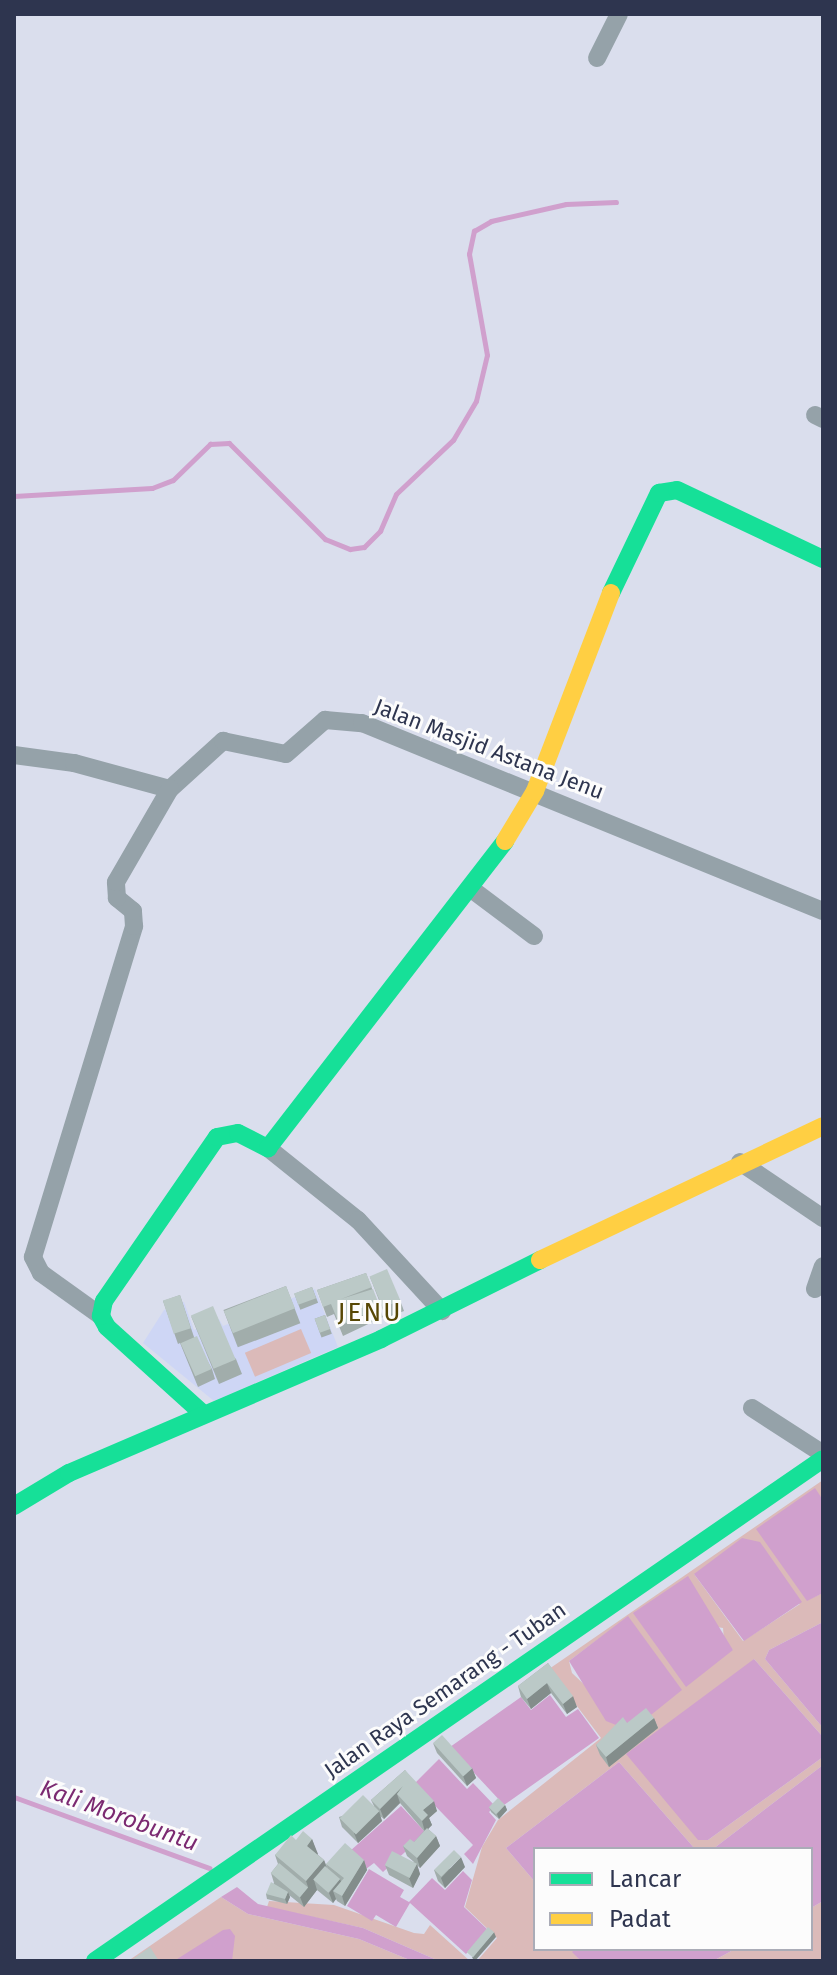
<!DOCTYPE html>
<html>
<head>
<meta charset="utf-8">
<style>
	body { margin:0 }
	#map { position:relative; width:837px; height:1975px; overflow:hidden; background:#dadeed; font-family:"Fira Sans",sans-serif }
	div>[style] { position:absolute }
	.built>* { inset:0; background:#ced6f5 }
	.green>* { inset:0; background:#dbbab9; transform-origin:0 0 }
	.water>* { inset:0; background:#d0a0cd }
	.stream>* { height:5px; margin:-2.5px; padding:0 2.5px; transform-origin:2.5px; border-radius:2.5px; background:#d0a0cd }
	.street>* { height:18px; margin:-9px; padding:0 9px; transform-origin:9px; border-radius:9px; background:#95a2a9 }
	.fast>* { height:18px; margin:-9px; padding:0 9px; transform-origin:9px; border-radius:9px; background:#16e098 }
	.slow>* { height:18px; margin:-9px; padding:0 9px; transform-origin:9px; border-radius:9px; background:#ffcf43 }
	.wall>* { inset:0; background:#a1adab; transform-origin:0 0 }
	.shaded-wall>* { inset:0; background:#838d8b }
	.building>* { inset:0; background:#bbc9c7; transform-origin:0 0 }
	span { translate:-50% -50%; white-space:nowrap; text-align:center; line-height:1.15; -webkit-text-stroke:6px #fcfcfc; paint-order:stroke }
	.street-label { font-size:22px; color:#2e354f }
	.water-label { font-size:24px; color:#7b2971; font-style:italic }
	.quarter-label { font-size:26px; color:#574704; letter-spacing:2px }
	.frame { position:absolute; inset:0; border:16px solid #2e354f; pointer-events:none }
	.legend { position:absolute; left:533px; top:1847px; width:280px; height:104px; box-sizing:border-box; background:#fcfcfc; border:2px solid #aaacb7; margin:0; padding:10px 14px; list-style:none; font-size:24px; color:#2e354f }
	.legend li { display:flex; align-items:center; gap:16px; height:40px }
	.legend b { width:40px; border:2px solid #aaacb7 }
</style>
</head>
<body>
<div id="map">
	<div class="built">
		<div style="clip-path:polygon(315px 1289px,338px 1347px,214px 1401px,143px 1343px,164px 1310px,184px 1302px,194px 1330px,219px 1319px,223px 1326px)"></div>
	</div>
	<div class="green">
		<div style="left:301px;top:1329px;width:26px;height:61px;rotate:67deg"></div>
		<div style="clip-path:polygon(evenodd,823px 1480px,823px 1500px,814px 1489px,807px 1600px,823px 1593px,823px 1622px,769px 1650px,765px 1659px,823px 1728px,823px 1737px,754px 1659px,708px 1840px,823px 1757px,823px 1765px,713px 1849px,695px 1849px,619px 1762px,506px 1848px,535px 1882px,535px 1949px,576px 1949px,573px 1952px,581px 1961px,477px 1961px,497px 1938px,465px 1907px,482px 1847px,498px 1820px,601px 1738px,549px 1669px,823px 1480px,694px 1574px,800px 1604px,743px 1641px,694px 1574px,823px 1480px,633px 1613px,723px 1628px,724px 1640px,733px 1650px,633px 1613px,823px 1480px,628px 1617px,627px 1725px,572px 1673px,569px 1661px,628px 1617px)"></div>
		<div style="clip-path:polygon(221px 1897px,248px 1914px,359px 1939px,412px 1961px,128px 1961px)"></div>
		<div style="clip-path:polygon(269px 1901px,334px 1905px,414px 1933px,424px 1934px,430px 1925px,470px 1961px,439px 1961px,363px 1928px,267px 1907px)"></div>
		<div style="clip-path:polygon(823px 1901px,823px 1961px,713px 1961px,735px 1949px,811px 1949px,811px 1908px)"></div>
	</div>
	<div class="water">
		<div style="clip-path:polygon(815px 1488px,823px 1500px,823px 1593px,807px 1601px,756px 1529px)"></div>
		<div style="clip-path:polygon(742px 1538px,760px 1542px,802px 1602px,744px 1641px,694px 1574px)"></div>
		<div style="clip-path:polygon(688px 1576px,733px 1650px,686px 1687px,633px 1613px)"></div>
		<div style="clip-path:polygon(628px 1616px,682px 1690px,631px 1731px,606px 1721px,569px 1661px)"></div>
		<div style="clip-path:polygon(823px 1622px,823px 1728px,765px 1659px,769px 1650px)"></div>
		<div style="clip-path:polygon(754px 1659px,823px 1737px,823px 1757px,708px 1840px,698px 1840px,626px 1754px)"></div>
		<div style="clip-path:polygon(550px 1695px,566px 1717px,578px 1709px,599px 1738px,504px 1805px,450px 1747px,521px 1697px,531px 1710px)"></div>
		<div style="clip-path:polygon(439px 1759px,467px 1789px,473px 1783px,495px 1806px,489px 1812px,496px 1820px,473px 1864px,464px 1854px,473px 1845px,414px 1784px)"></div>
		<div style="clip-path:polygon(619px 1762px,695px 1849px,535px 1849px,535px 1882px,506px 1848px)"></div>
		<div style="clip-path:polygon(823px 1765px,823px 1901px,811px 1908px,811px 1849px,713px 1849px)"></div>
		<div style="clip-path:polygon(401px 1806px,426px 1833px,383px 1872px,374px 1863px,366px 1869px,350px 1851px)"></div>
		<div style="clip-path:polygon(369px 1869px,404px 1890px,400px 1897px,409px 1902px,432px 1878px,445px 1890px,463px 1871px,472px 1880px,464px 1907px,488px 1930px,466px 1954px,410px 1903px,396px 1927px,376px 1915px,372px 1921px,347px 1906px)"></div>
		<div style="clip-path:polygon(237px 1887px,258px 1904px,363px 1928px,439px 1961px,412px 1961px,359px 1939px,248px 1914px,221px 1897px)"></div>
		<div style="clip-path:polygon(223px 1930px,230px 1929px,235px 1936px,232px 1961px,174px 1961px)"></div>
		<div style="clip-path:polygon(576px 1949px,735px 1949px,713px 1961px,581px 1961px,572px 1952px)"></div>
	</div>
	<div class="stream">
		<div style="left:14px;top:496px;width:138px;rotate:-3.3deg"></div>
		<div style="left:152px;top:488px;width:22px;rotate:-21deg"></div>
		<div style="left:173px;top:480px;width:52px;rotate:-44.2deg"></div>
		<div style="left:210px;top:444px;width:19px;rotate:-3deg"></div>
		<div style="left:229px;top:443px;width:136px;rotate:45deg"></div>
		<div style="left:325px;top:539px;width:27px;rotate:22deg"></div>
		<div style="left:350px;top:549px;width:14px;rotate:-8deg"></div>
		<div style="left:364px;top:547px;width:23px;rotate:-45deg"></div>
		<div style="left:380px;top:531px;width:40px;rotate:-66.6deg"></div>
		<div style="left:396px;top:494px;width:79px;rotate:-43.5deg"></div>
		<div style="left:453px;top:440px;width:45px;rotate:-59.5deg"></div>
		<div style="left:476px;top:401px;width:47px;rotate:-76.6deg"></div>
		<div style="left:487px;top:355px;width:103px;rotate:-100.1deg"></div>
		<div style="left:469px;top:254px;width:24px;rotate:-78deg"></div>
		<div style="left:474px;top:231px;width:20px;rotate:-30deg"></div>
		<div style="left:491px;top:221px;width:77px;rotate:-12.8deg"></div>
		<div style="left:566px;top:204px;width:50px;rotate:-2.3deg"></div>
		<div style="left:14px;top:1797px;width:208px;rotate:20deg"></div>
	</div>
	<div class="street">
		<div style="left:597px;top:58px;width:49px;rotate:-63.4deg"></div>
		<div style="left:815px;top:415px;width:9px;rotate:27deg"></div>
		<div style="left:14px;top:755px;width:61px;rotate:7.6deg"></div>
		<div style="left:74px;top:763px;width:99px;rotate:15.2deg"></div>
		<div style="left:170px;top:789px;width:72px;rotate:-42.2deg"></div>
		<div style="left:223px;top:741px;width:64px;rotate:11.7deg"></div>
		<div style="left:286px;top:754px;width:52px;rotate:-41.1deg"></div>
		<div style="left:325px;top:720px;width:37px;rotate:5deg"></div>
		<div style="left:362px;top:723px;width:498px;rotate:22.2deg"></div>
		<div style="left:470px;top:888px;width:80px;rotate:36.9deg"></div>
		<div style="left:268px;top:1148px;width:115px;rotate:38.7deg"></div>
		<div style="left:358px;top:1220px;width:124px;rotate:47.3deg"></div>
		<div style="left:740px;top:1162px;width:100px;rotate:34deg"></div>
		<div style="left:815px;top:1289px;width:24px;rotate:-71deg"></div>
		<div style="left:101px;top:1316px;width:74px;rotate:-144.4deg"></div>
		<div style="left:41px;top:1273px;width:18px;rotate:-117deg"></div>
		<div style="left:33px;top:1257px;width:346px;rotate:-73deg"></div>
		<div style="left:134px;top:926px;width:15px;rotate:-94deg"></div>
		<div style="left:133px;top:911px;width:21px;rotate:-141deg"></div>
		<div style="left:117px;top:898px;width:16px;rotate:-94deg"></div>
		<div style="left:116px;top:882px;width:108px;rotate:-59.9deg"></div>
		<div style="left:752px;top:1408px;width:85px;rotate:32.9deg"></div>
	</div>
	<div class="fast">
		<div style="left:611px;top:593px;width:111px;rotate:-64.4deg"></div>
		<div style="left:659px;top:493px;width:18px;rotate:-9deg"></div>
		<div style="left:677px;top:490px;width:161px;rotate:25.3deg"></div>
		<div style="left:201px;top:1412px;width:127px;rotate:-137.9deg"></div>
		<div style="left:107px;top:1327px;width:13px;rotate:-119deg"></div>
		<div style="left:101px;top:1316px;width:15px;rotate:-79deg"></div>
		<div style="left:104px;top:1301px;width:199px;rotate:-55.4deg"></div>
		<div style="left:217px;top:1137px;width:21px;rotate:-11deg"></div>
		<div style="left:238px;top:1133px;width:34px;rotate:27deg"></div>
		<div style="left:268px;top:1148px;width:388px;rotate:-52.3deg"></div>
		<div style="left:14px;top:1506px;width:64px;rotate:-31deg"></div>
		<div style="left:69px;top:1473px;width:340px;rotate:-23.2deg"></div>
		<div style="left:381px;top:1339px;width:178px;rotate:-26.4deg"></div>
		<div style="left:95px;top:1961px;width:884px;rotate:-34.59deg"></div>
	</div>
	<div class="slow">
		<div style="left:505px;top:841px;width:58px;rotate:-59deg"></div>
		<div style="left:535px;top:791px;width:212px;rotate:-69deg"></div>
		<div style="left:540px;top:1260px;width:313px;rotate:-25.3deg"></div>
	</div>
	<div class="wall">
		<div style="clip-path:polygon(366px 1273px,383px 1317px,343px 1336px,334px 1314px,327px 1317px,317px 1290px)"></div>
		<div style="clip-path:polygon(370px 1277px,400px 1300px,404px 1311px,386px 1318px)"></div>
		<div style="left:286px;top:1286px;width:40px;height:67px;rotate:69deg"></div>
		<div style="left:312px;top:1287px;width:17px;height:19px;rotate:69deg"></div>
		<div style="clip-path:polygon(180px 1295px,194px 1337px,212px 1369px,215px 1379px,198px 1387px,180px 1343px,178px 1344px,163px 1301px)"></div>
		<div style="left:325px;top:1315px;width:20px;height:11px;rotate:70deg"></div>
		<div style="clip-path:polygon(191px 1316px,236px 1359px,242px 1374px,219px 1384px)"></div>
		<div style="clip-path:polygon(548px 1663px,577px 1707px,567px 1714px,551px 1693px,531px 1709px,521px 1697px,518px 1686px)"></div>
		<div style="clip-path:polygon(654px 1718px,658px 1728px,609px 1767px,600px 1755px,596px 1745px,627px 1723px)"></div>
		<div style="clip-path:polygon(433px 1743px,472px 1768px,476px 1778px,467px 1786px,437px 1753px)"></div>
		<div style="clip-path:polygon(405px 1770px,437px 1811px,429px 1818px,432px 1825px,428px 1829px,436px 1836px,440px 1846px,420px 1868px,417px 1865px,420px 1874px,413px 1888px,389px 1875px,385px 1865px,414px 1862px,407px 1856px,403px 1846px,414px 1842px,424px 1831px,400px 1803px,384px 1819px,380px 1816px,382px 1821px,358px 1843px,342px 1827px,339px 1817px,374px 1806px,371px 1800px)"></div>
		<div style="clip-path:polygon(505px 1805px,507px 1810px,499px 1819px,491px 1812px,489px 1807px)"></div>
		<div style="clip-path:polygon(312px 1839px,317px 1854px,324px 1860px,328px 1869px,326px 1864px,364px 1860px,367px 1870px,345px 1906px,337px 1901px,336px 1899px,333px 1903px,317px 1890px,304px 1907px,289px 1895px,290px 1897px,287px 1904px,267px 1899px,266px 1894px,274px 1883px,271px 1873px,278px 1864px,275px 1855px,296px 1840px)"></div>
		<div style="clip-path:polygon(465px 1867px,445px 1888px,438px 1881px,434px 1870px)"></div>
	</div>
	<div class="shaded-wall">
		<div style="clip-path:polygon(547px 1683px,551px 1693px,531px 1709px,527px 1699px)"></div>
		<div style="clip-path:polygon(573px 1696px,577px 1707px,567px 1714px,563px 1704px)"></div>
		<div style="clip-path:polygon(654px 1718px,658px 1728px,609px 1767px,606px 1757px)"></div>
		<div style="clip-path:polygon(472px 1768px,476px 1778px,467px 1786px,463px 1776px)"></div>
		<div style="clip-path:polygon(403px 1786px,397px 1794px,400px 1803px,384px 1819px,380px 1809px)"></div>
		<div style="clip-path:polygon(434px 1801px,437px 1811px,429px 1818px,432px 1825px,425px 1832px,422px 1821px,423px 1810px)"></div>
		<div style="clip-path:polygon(505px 1805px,507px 1810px,499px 1819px,497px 1814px)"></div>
		<div style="clip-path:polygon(379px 1811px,382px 1821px,358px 1843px,354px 1833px)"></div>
		<div style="clip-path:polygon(436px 1836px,440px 1846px,420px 1868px,417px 1858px)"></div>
		<div style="clip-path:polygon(312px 1839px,318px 1854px,312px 1861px,307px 1846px)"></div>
		<div style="clip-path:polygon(461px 1857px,465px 1867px,445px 1888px,441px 1878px)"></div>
		<div style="clip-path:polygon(324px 1860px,329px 1875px,314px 1880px,317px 1890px,304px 1907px,300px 1897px,308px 1887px,306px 1881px)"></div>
		<div style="clip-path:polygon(364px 1860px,367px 1870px,345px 1906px,342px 1896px)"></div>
		<div style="clip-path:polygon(417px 1864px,420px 1874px,413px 1888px,409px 1878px)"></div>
		<div style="clip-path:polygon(340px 1879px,344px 1889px,333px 1891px,336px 1899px,333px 1903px,329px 1893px)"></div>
		<div style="clip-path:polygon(288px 1892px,290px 1897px,287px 1904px,285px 1899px)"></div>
		<div style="clip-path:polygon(494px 1932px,496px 1937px,475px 1961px,474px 1961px,472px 1957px)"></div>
	</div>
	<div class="building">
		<div style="left:387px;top:1269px;width:34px;height:19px;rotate:67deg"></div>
		<div style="clip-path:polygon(366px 1273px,372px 1287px,341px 1299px,373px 1289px,380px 1307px,340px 1326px,331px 1304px,323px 1307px,317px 1290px)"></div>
		<div style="left:286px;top:1286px;width:24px;height:67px;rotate:68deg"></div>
		<div style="left:312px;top:1287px;width:12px;height:19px;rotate:70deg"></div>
		<div style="left:180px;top:1295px;width:35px;height:18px;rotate:72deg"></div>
		<div style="left:213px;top:1306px;width:58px;height:24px;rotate:67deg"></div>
		<div style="left:325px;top:1315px;width:15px;height:11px;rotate:70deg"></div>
		<div style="left:197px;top:1336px;width:36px;height:18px;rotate:66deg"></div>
		<div style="clip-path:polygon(548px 1663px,573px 1696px,563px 1704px,547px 1683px,527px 1699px,518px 1686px)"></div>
		<div style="clip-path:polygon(646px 1708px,654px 1718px,606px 1757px,596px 1745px,623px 1717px,627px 1723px)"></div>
		<div style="left:442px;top:1735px;width:45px;height:12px;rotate:48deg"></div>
		<div style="clip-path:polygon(405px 1770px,434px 1801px,423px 1810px,428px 1815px,422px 1821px,397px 1794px,403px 1786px,380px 1809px,371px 1800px)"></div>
		<div style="left:363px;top:1795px;width:23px;height:33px;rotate:45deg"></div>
		<div style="left:498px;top:1798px;width:10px;height:13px;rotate:45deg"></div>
		<div style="clip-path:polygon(427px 1828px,436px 1836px,417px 1858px,403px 1846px,410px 1839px,414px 1842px)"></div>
		<div style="clip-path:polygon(303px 1831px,312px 1839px,307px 1846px,324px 1860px,306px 1881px,275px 1855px,291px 1835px,296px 1840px)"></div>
		<div style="clip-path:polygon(345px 1843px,364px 1860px,342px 1896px,333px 1891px,344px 1878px,326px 1864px)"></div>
		<div style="left:454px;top:1850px;width:10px;height:28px;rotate:45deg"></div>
		<div style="left:392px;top:1851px;width:28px;height:16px;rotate:27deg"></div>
		<div style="left:279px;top:1863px;width:38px;height:13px;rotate:40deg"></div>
		<div style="left:325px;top:1866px;width:20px;height:18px;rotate:41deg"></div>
		<div style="clip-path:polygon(271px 1882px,288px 1892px,285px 1899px,266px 1894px)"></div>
		<div style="left:488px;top:1927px;width:8px;height:33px;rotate:40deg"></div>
		<div style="clip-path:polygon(150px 1947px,159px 1961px,134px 1961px,133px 1959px)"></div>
	</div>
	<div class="street-label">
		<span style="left:489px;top:749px;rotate:21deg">Jalan Masjid Astana Jenu</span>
		<span style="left:445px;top:1690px;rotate:-35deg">Jalan Raya Semarang - Tuban</span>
	</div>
	<div class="water-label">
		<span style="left:119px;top:1816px;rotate:20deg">Kali Morobuntu</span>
	</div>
	<div class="quarter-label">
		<span style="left:370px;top:1313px">JENU</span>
	</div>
	<div class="frame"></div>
	<ul class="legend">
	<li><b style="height:10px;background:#16e098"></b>Lancar</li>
	<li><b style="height:10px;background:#ffcf43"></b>Padat</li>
	</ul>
</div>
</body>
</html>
